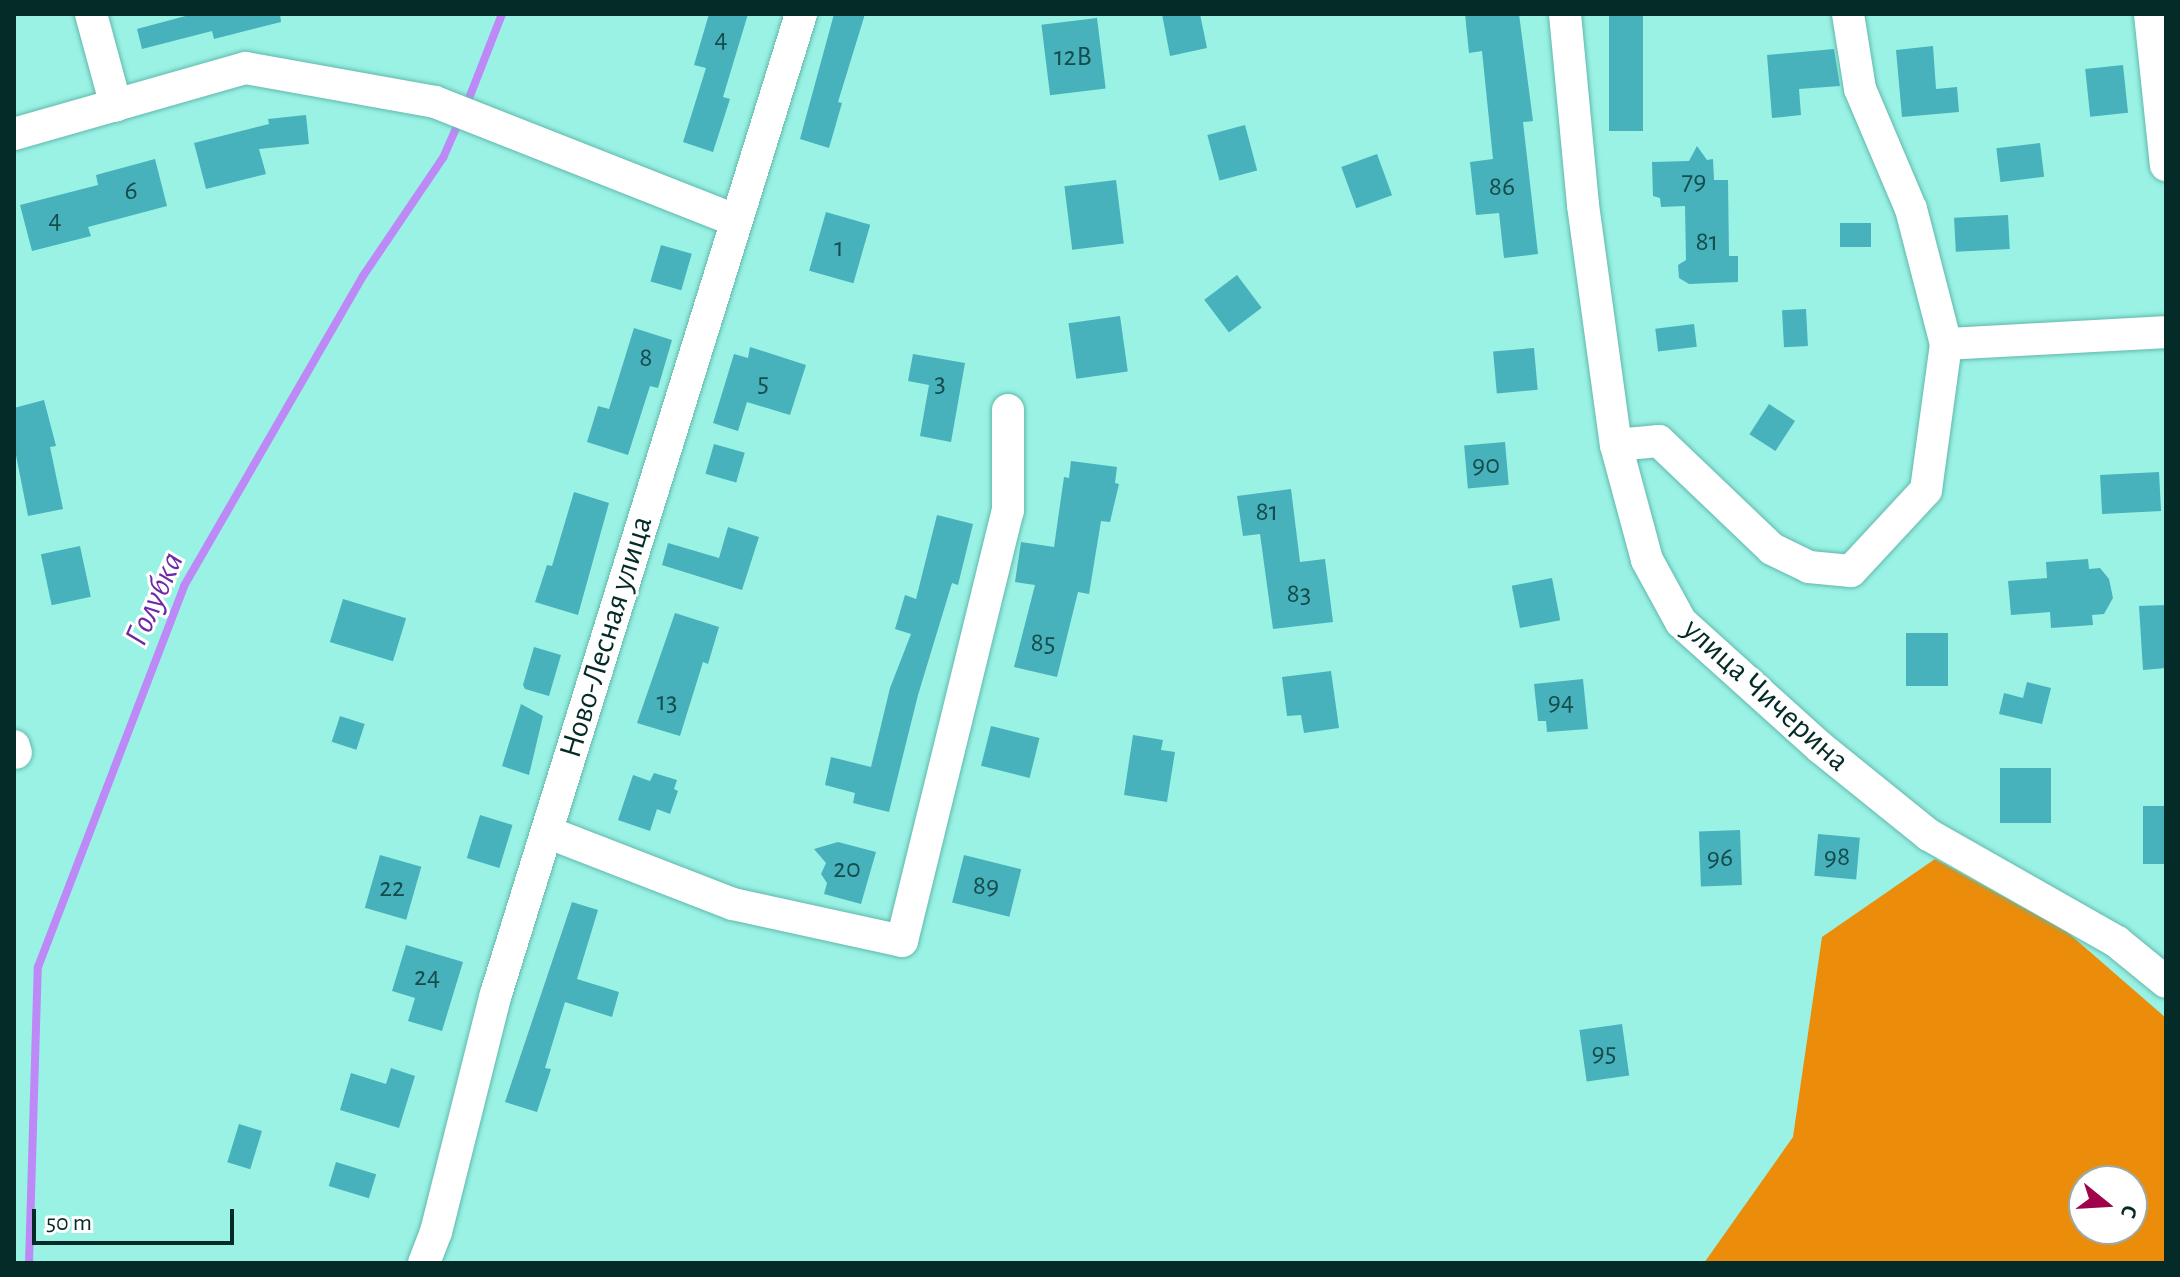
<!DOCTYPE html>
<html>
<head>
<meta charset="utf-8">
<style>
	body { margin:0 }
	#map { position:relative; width:2180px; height:1277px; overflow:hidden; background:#9af2e5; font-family:"Alegreya Sans",sans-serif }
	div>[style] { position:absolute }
	.forest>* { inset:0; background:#eb8c0a }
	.stream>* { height:8px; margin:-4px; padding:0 4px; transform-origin:4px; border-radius:4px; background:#bc89f7 }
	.building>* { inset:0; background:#47b1bc; transform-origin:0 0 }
	.roads { filter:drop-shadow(0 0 2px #61b8ac) drop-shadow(0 0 2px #61b8ac) }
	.minor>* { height:32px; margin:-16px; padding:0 16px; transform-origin:16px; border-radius:16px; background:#fff }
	span { translate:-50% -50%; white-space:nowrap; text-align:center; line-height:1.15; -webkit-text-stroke:6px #fff; paint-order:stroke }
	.number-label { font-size:28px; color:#154c4c }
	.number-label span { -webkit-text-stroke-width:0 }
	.street-label { font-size:32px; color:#042b27 }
	.water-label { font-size:34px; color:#6e29a9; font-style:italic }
	.frame { position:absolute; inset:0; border:16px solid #042b27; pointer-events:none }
	.north { position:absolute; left:2068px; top:1165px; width:80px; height:80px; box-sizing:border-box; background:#fff; border:2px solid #9baaa9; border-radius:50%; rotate:108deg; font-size:22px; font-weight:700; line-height:32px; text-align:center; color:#042b27 }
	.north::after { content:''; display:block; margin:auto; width:28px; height:36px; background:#9f044a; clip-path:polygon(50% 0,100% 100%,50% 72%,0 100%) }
	.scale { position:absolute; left:32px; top:1209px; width:202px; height:36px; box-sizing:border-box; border:4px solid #042b27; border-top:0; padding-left:10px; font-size:24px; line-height:28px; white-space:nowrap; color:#042b27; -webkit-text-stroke:6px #fff; paint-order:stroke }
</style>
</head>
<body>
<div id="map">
	<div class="forest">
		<div style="clip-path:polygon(evenodd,1935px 859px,2066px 931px,2166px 1018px,2166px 1263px,1704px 1263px,1793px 1137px,1822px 937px,1935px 859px,2084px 1181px,2132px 1181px,2132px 1229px,2084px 1229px,2084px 1181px)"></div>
	</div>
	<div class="stream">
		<div style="left:466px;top:106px;width:99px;rotate:-68.6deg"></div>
		<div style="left:29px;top:1263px;width:296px;rotate:-88.3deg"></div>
		<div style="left:38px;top:967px;width:408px;rotate:-69deg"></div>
		<div style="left:184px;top:586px;width:358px;rotate:-60deg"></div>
		<div style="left:363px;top:276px;width:143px;rotate:-55.9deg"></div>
		<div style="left:443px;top:158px;width:43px;rotate:-66.4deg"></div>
	</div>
	<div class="building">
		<div style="clip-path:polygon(193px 14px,280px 14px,281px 22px,214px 39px,212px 31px,142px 49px,137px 29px)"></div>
		<div style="clip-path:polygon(709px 14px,748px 14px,723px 97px,730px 99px,713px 152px,683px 142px,706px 68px,694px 65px)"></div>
		<div style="clip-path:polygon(834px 14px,865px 14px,838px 102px,842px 103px,829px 148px,800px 139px)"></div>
		<div style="clip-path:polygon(1162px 14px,1200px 14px,1207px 48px,1170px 56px)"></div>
		<div style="clip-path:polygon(1465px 14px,1519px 14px,1533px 121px,1523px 122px,1538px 254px,1504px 258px,1499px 213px,1476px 215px,1470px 162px,1493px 159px,1482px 51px,1469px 53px)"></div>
		<div style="left:1609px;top:14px;width:34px;height:117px"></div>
		<div style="left:1097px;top:18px;width:71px;height:56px;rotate:83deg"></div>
		<div style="clip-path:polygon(1933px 46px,1936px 89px,1957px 87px,1959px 112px,1902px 117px,1896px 50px)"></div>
		<div style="clip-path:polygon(1834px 49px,1840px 86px,1799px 89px,1801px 115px,1772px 118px,1767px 55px)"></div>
		<div style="left:2123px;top:65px;width:48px;height:38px;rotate:84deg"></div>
		<div style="clip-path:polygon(306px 115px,309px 144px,259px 149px,266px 174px,206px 189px,194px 143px,269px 124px,268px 119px)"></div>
		<div style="left:1245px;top:125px;width:47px;height:39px;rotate:75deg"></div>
		<div style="left:2040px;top:143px;width:34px;height:44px;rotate:83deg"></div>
		<div style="clip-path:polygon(1697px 146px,1707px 160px,1713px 159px,1714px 180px,1728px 180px,1729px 256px,1738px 256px,1738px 282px,1689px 284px,1679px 278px,1678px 265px,1686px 260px,1685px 206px,1661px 207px,1660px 198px,1653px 196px,1652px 162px,1689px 161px)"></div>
		<div style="left:1377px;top:154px;width:44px;height:38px;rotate:70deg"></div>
		<div style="clip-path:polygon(155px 159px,167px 206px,88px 227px,91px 236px,32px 251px,20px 205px,98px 185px,96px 175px)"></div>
		<div style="left:1116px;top:180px;width:64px;height:52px;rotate:83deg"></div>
		<div style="left:826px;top:212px;width:46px;height:61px;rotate:16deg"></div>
		<div style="left:2008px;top:215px;width:34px;height:54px;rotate:87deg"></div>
		<div style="left:1840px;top:223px;width:31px;height:24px"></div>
		<div style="left:661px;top:245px;width:32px;height:38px;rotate:16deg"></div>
		<div style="left:1237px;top:275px;width:41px;height:41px;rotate:53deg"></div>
		<div style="left:1806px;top:309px;width:37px;height:24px;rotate:87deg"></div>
		<div style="left:1120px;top:316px;width:56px;height:52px;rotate:82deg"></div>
		<div style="left:1694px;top:324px;width:23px;height:39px;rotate:83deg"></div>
		<div style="clip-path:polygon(634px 328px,672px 340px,658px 388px,650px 386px,628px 455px,587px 442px,598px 406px,609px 409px)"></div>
		<div style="clip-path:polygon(750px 347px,806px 365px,790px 415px,747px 402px,738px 431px,713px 423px,734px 354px,748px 358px)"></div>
		<div style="left:1534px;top:348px;width:42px;height:41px;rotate:85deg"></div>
		<div style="clip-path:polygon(913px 354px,965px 363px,951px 442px,920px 436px,929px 385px,908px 381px)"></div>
		<div style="clip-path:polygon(44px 400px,56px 446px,50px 447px,63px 509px,28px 516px,14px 445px,14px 408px)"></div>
		<div style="left:1769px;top:404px;width:31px;height:36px;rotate:33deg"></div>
		<div style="left:1505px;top:442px;width:43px;height:41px;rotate:85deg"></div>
		<div style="left:714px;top:444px;width:32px;height:31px;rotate:16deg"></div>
		<div style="clip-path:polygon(1071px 461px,1117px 467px,1115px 483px,1119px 484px,1110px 522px,1101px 521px,1089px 594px,1078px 592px,1057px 677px,1014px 667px,1035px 585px,1015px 582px,1021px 542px,1054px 547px,1064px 477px,1069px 478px)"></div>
		<div style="left:2159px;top:472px;width:39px;height:59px;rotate:87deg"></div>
		<div style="clip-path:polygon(1291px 489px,1300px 562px,1325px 559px,1333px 622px,1273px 629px,1260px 534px,1243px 536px,1237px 496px)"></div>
		<div style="clip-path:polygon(574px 492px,609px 503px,578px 615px,535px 602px,547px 565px,552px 566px)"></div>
		<div style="clip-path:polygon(937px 515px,973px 524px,958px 585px,952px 583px,918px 695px,889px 812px,853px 803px,855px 793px,825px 785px,831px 757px,871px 767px,890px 688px,911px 634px,895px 629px,905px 595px,916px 599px)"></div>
		<div style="clip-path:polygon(728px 527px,759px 537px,742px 590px,662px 565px,668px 543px,719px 558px)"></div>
		<div style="left:80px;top:546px;width:52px;height:40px;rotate:78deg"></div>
		<div style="clip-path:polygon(2088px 559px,2089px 569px,2100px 568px,2109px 579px,2113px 598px,2104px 614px,2092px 615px,2093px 625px,2051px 628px,2050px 612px,2011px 615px,2008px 581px,2047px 578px,2046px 562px)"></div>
		<div style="left:1552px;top:578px;width:43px;height:41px;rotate:79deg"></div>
		<div style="left:343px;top:599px;width:66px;height:45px;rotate:17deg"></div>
		<div style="clip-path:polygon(2166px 605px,2166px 668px,2143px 670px,2139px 606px)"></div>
		<div style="clip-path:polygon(675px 613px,719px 627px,708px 664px,703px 662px,680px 736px,637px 723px)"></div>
		<div style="left:1906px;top:633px;width:42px;height:53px"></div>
		<div style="clip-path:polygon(534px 647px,561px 655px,549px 696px,525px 689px,523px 685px)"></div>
		<div style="clip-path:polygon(1331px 671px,1339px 728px,1304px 733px,1301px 715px,1287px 716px,1282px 677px)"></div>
		<div style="clip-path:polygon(1583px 679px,1588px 729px,1547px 732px,1546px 721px,1538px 721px,1534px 684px)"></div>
		<div style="clip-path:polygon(2027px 682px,2051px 688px,2042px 724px,1999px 714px,2004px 693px,2023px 698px)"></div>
		<div style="clip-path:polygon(521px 704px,543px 716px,529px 775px,502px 766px)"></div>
		<div style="left:340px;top:716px;width:26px;height:27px;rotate:18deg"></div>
		<div style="left:991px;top:726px;width:50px;height:41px;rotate:14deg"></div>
		<div style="clip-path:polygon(1133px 735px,1163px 740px,1161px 750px,1175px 752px,1167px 802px,1124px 795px)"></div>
		<div style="left:2000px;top:768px;width:51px;height:55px"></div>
		<div style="clip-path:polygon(654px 773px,677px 780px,674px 789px,678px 791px,670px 814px,657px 809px,650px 831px,618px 820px,633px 775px,650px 781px)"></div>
		<div style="left:2166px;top:806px;width:58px;height:23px;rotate:90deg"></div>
		<div style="left:480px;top:815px;width:34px;height:45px;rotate:17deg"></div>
		<div style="left:1740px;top:830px;width:55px;height:41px;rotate:88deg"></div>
		<div style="left:1818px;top:834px;width:42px;height:42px;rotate:5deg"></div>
		<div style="clip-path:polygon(838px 842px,876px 852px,861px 904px,824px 894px,827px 883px,821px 874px,826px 863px,814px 849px)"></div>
		<div style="left:380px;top:855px;width:43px;height:55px;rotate:16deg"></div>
		<div style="left:964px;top:855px;width:59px;height:49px;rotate:14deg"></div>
		<div style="clip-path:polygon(572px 902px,598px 910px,577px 979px,619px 992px,612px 1017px,565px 1002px,545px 1068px,551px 1069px,537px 1112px,505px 1102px)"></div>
		<div style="clip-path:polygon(406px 945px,463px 962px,442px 1031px,408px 1021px,415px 998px,392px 991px)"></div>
		<div style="left:1622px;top:1024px;width:52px;height:43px;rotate:82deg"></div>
		<div style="clip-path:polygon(391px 1068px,415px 1076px,399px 1128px,340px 1110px,351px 1073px,386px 1084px)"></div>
		<div style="left:239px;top:1124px;width:24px;height:40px;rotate:17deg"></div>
		<div style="left:336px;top:1162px;width:42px;height:25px;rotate:17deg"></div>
	</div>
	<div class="roads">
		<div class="minor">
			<div style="left:91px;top:14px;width:95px;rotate:74.8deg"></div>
			<div style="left:1565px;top:14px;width:192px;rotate:84.6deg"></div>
			<div style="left:1583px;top:205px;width:242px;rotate:82.2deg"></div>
			<div style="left:1616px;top:445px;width:119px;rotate:74.9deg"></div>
			<div style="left:1647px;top:560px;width:71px;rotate:61.3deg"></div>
			<div style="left:1681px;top:622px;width:188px;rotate:42deg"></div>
			<div style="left:1821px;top:748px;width:139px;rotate:38.9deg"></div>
			<div style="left:1929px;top:835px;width:216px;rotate:29.6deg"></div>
			<div style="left:2117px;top:942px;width:63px;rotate:39.2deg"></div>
			<div style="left:1848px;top:14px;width:76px;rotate:80.9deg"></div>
			<div style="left:1860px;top:89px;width:130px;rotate:67deg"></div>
			<div style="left:1911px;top:209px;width:139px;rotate:75.5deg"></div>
			<div style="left:1946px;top:344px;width:220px;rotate:-3.1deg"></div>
			<div style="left:2150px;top:14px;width:152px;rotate:84deg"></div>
			<div style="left:14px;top:134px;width:241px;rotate:-15.9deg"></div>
			<div style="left:246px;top:68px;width:192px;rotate:10.2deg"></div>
			<div style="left:435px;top:102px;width:321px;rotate:21.5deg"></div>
			<div style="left:1616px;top:445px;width:43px;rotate:-5.3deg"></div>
			<div style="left:1659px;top:441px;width:156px;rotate:43.7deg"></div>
			<div style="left:1772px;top:549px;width:41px;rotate:25.9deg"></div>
			<div style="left:1809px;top:567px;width:42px;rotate:5.4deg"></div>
			<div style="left:1851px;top:571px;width:110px;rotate:-47.2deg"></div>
			<div style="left:1926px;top:490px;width:147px;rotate:-82.2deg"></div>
			<div style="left:14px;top:746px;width:7px;rotate:74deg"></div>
			<div style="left:547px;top:832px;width:199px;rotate:21.2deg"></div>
			<div style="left:733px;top:904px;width:173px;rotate:12.3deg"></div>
			<div style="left:902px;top:941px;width:443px;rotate:-76.2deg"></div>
			<div style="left:1008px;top:511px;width:101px;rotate:-90deg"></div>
			<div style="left:424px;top:1263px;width:33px;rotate:-69deg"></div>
			<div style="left:436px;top:1232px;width:245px;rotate:-75.9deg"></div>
			<div style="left:496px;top:994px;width:1026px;rotate:-72.71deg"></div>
		</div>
	</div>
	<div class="number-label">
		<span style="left:721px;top:39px">4</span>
		<span style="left:1073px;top:57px">12В</span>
		<span style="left:1694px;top:181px">79</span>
		<span style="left:1502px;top:187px">86</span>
		<span style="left:131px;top:191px">6</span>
		<span style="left:55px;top:220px">4</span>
		<span style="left:1707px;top:242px">81</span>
		<span style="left:839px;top:248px">1</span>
		<span style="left:646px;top:358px">8</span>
		<span style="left:763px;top:383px">5</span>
		<span style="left:940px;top:383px">3</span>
		<span style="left:1486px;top:465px">90</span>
		<span style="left:1267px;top:512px">81</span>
		<span style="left:1299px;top:594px">83</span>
		<span style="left:1043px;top:643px">85</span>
		<span style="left:667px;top:702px">13</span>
		<span style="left:1561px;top:702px">94</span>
		<span style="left:1837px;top:857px">98</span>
		<span style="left:1720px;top:858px">96</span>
		<span style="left:847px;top:869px">20</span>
		<span style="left:986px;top:886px">89</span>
		<span style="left:392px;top:888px">22</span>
		<span style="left:427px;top:977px">24</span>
		<span style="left:1604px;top:1053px">95</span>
	</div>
	<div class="street-label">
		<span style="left:606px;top:637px;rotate:-73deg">Ново-Лесная улица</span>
		<span style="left:1766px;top:695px;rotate:42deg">улица Чичерина</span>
	</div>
	<div class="water-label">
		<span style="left:155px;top:599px;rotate:-66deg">Голубка</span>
	</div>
	<div class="frame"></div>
	<div class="north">С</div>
	<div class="scale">50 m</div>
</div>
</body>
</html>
